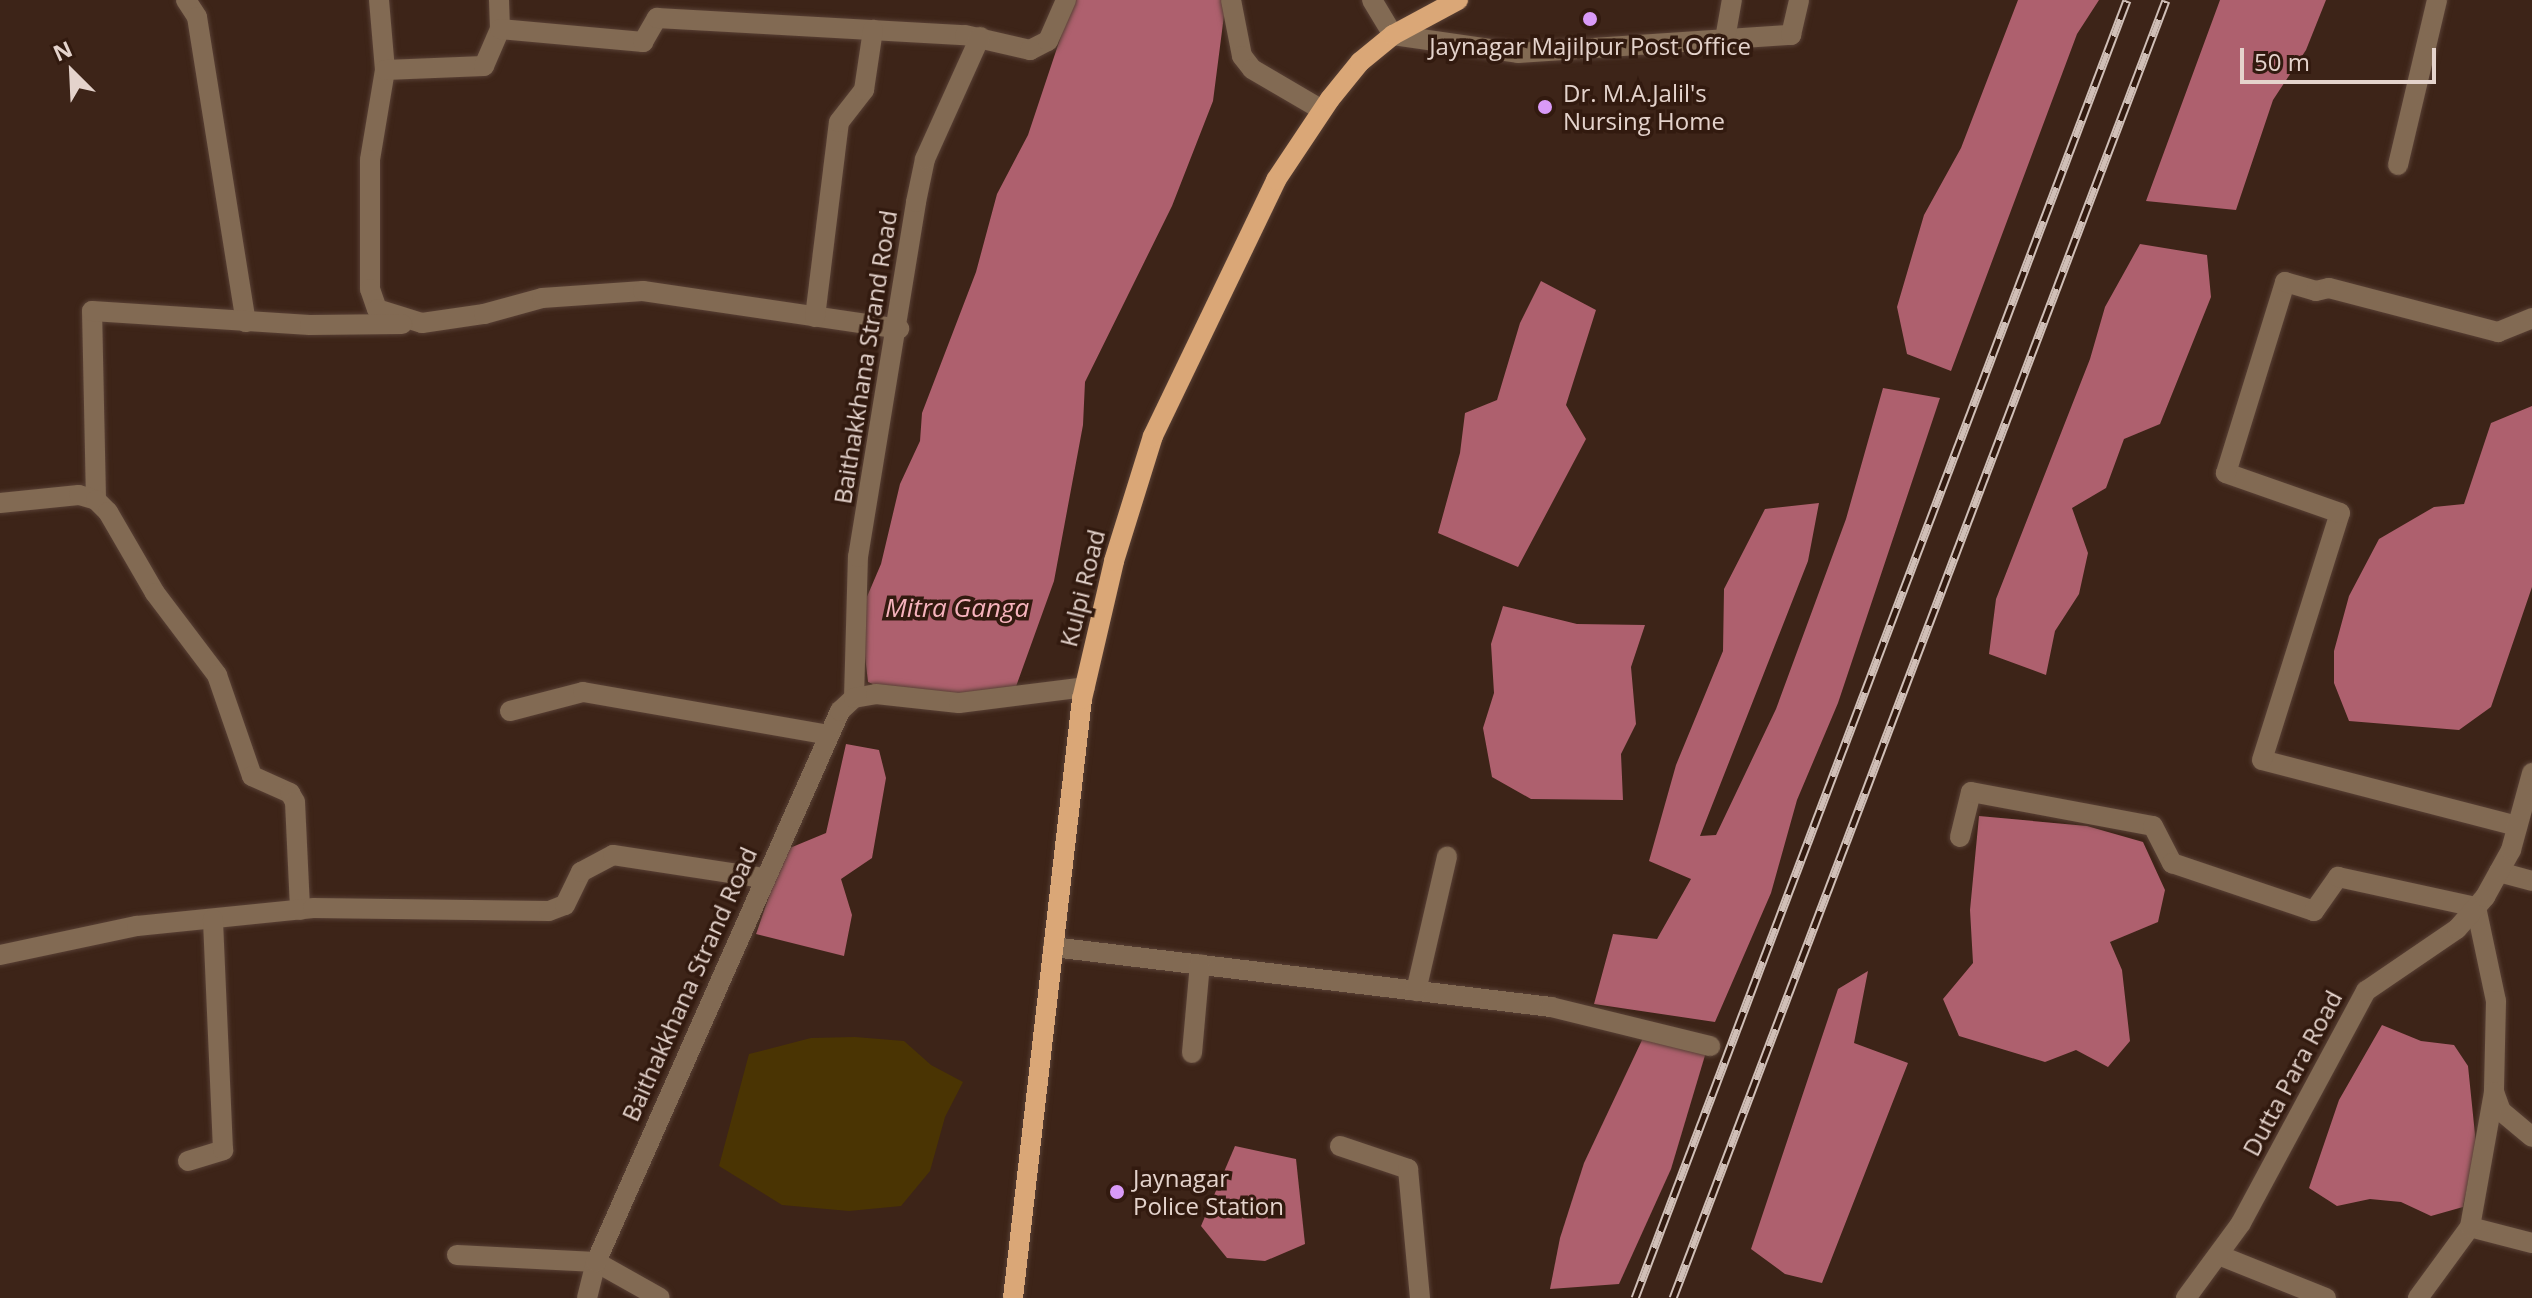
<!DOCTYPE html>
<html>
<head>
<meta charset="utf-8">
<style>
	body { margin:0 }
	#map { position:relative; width:2532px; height:1298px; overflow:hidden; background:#3d2418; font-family:"Open Sans",sans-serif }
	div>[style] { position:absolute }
	.green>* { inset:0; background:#4a3403 }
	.water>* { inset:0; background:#ae606e }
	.roads { filter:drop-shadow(0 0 2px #584035) drop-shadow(0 0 2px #584035) }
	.minor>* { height:20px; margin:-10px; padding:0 10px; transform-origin:10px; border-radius:10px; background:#826a53 }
	.major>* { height:20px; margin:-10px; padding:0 10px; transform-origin:10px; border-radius:10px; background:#daa777 }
	.rail>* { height:9px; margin-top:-4.5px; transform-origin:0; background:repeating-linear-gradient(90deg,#321a0f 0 18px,#d0bfb7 0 36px); box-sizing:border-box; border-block:2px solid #d0bfb7 }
	.dots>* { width:22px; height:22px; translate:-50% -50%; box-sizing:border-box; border:4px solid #321a0f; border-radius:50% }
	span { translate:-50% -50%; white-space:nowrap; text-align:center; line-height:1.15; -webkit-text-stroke:7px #321a0f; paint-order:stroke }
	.poi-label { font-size:24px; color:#e4d3cc }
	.left { translate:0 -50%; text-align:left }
	.street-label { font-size:24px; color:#e4d3cc }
	.water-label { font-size:26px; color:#f6b3bd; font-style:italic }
	.north { position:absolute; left:32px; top:32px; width:80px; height:80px; -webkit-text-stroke:6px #321a0f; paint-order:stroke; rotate:336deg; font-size:22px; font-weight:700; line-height:32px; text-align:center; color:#e4d3cc }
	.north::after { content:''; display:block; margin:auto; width:28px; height:36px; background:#e4d3cc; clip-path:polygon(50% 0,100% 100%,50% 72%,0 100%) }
	.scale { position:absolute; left:2240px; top:48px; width:196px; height:36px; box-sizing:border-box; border:4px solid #e4d3cc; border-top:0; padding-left:10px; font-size:24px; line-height:28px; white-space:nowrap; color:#e4d3cc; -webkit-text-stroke:6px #321a0f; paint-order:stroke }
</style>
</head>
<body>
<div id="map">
	<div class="green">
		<div style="clip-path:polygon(855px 1037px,904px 1041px,931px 1065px,963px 1082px,945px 1117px,930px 1171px,901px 1206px,849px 1211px,782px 1205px,719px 1166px,749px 1054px,811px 1038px)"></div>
	</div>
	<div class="water">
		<div style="clip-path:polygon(1073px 0,1226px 0,1213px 101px,1172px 206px,1085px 382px,1083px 425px,1054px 581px,1014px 692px,899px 695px,868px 682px,860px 613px,881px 564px,900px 484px,920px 441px,922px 413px,976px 272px,997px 194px,1028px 135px)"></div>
		<div style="clip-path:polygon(2018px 0,2099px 0,2077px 34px,1951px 371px,1907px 354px,1897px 307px,1924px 215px,1961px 148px)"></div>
		<div style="clip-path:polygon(2220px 0,2326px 0,2306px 50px,2273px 100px,2236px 210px,2146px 201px)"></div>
		<div style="clip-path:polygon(2140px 244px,2207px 255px,2211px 297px,2160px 424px,2124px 439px,2106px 488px,2072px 508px,2088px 553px,2079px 594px,2055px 631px,2046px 675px,1989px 654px,1996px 599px,2090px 359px,2105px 307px)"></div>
		<div style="clip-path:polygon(1541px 281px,1596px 310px,1566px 405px,1586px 439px,1518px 567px,1438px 533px,1460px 453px,1465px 413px,1497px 400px,1520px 323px)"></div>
		<div style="clip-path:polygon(1883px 388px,1940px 398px,1838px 703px,1797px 800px,1771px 893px,1715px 1022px,1594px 1004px,1613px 934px,1657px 939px,1691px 879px,1649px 861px,1676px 765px,1723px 651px,1724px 589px,1765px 509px,1819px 503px,1808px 561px,1700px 836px,1716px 835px,1776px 709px,1846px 519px)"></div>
		<div style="clip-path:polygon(2532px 406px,2532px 587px,2491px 707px,2459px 730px,2349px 721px,2334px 683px,2334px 651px,2349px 596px,2379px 539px,2434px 507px,2464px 504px,2491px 423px)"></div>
		<div style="clip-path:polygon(1503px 606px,1577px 624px,1645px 625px,1631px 667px,1636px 724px,1621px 754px,1623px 800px,1531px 799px,1492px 777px,1483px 728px,1494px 693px,1491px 644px)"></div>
		<div style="clip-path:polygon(846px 744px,879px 750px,886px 778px,872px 858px,841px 879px,852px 915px,844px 956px,756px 934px,785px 850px,826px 833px)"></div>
		<div style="clip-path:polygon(1979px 816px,2087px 826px,2143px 842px,2165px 890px,2158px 922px,2110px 942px,2122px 970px,2130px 1041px,2108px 1067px,2076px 1050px,2045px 1062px,1959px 1036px,1943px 999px,1973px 963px,1970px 910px)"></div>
		<div style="clip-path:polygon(1868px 971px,1854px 1043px,1908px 1063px,1822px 1283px,1785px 1274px,1751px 1249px,1838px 989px)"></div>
		<div style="clip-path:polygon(2382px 1025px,2421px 1041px,2454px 1045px,2468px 1066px,2476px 1144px,2463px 1207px,2431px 1216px,2401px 1202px,2370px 1199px,2337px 1206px,2309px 1188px,2339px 1100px)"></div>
		<div style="clip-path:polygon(1643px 1038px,1706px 1052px,1671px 1169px,1619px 1284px,1550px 1289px,1560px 1238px,1584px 1163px)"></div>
		<div style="clip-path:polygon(1235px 1146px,1296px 1159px,1305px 1244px,1265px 1261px,1227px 1258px,1201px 1226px)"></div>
	</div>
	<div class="roads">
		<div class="minor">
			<div style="left:186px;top:0;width:20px;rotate:57deg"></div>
			<div style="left:197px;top:17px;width:309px;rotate:80.9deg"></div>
			<div style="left:379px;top:0;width:70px;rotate:85.1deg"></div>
			<div style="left:385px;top:70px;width:91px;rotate:99.5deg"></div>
			<div style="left:370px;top:160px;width:129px;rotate:90deg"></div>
			<div style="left:370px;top:289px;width:21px;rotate:71deg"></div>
			<div style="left:377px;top:309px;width:47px;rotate:17.3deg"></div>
			<div style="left:422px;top:323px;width:63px;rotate:-8.3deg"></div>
			<div style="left:484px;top:314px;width:60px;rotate:-15.4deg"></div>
			<div style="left:542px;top:298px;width:101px;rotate:-4deg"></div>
			<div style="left:643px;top:291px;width:259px;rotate:8.4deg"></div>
			<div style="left:499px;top:0;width:29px;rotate:88deg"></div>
			<div style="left:1231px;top:0;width:57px;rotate:78.9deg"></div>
			<div style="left:1242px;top:56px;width:16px;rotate:52deg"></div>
			<div style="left:1252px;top:69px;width:81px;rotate:30.4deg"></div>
			<div style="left:1372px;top:0;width:41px;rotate:59deg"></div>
			<div style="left:1393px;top:35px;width:126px;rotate:8.2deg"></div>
			<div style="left:1518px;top:53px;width:274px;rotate:-3.8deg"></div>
			<div style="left:1791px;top:35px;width:36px;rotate:-77deg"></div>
			<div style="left:1725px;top:39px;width:40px;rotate:-80deg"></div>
			<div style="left:385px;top:70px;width:99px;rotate:-2.3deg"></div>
			<div style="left:484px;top:66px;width:40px;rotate:-66.6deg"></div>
			<div style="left:500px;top:29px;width:144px;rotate:5.2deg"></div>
			<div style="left:643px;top:42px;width:28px;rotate:-60deg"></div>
			<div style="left:657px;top:18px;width:308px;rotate:3.2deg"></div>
			<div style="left:965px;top:35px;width:67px;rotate:13deg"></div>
			<div style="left:1030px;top:50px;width:20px;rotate:-27deg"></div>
			<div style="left:1048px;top:41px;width:45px;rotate:-66.3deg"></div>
			<div style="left:2398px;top:165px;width:170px;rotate:-76.7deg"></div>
			<div style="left:815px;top:317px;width:196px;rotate:-83deg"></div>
			<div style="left:839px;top:122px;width:41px;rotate:-52deg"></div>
			<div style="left:864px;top:90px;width:61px;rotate:-81.5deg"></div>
			<div style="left:96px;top:500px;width:189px;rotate:-91.2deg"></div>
			<div style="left:92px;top:311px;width:218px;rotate:3.7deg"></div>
			<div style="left:310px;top:325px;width:92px;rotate:-0.6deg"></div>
			<div style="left:0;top:503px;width:79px;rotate:-5.8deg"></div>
			<div style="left:79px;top:495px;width:18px;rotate:16deg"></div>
			<div style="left:96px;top:500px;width:17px;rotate:45deg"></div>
			<div style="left:108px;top:512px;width:94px;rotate:59.9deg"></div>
			<div style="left:155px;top:593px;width:103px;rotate:52.9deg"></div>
			<div style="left:217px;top:675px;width:107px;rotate:70.9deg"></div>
			<div style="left:252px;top:776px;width:42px;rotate:24.1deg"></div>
			<div style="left:290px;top:793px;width:10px;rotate:61deg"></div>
			<div style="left:295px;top:802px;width:108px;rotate:87.3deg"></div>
			<div style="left:854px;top:698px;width:141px;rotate:-88.4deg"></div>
			<div style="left:858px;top:557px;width:360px;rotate:-80.7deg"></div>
			<div style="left:916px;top:202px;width:44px;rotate:-78.2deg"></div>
			<div style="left:925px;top:159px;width:134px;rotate:-65.7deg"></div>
			<div style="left:510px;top:711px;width:75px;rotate:-14.6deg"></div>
			<div style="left:583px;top:692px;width:250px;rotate:9.9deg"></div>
			<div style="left:2517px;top:826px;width:263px;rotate:-165.5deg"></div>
			<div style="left:2262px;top:760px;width:259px;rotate:-72.5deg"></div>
			<div style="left:2340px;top:513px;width:121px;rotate:-160.7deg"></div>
			<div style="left:2226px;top:473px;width:200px;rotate:-72.8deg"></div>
			<div style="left:2285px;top:282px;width:32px;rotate:16deg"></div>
			<div style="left:2316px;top:291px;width:13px;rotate:-13deg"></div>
			<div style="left:2329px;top:288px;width:175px;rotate:14.6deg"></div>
			<div style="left:2498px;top:332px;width:37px;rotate:-22deg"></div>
			<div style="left:1960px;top:837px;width:46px;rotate:-76.3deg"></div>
			<div style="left:1971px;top:792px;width:185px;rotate:10.6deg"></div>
			<div style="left:2153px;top:826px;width:42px;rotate:62.8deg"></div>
			<div style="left:2172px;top:863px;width:150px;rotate:18.7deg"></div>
			<div style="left:2314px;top:911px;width:42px;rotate:-54.8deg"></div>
			<div style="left:2338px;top:877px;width:141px;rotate:12.3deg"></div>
			<div style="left:2476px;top:907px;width:96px;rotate:78deg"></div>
			<div style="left:2496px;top:1001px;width:91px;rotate:91.3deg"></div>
			<div style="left:2494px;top:1092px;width:20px;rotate:70deg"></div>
			<div style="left:2501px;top:1111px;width:40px;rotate:40deg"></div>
			<div style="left:2499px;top:872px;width:34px;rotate:15deg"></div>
			<div style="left:1053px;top:947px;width:502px;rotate:6.87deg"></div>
			<div style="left:1551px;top:1007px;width:164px;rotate:13.8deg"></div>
			<div style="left:0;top:955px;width:140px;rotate:-12deg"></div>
			<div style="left:137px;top:926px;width:177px;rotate:-5.8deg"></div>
			<div style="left:313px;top:908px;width:236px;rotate:0.7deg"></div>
			<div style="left:549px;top:911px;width:17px;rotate:-21deg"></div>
			<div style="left:565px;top:905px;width:37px;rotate:-64deg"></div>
			<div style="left:581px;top:872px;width:36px;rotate:-28deg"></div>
			<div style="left:613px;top:855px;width:152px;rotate:8.7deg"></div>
			<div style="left:1416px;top:991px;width:138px;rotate:-77deg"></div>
			<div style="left:1192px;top:1053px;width:89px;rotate:-84.9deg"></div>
			<div style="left:1340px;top:1146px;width:72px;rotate:18.7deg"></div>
			<div style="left:1408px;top:1169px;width:130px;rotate:84.7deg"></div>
			<div style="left:188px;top:1161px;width:37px;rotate:-17deg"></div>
			<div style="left:223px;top:1150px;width:231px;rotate:-92.5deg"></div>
			<div style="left:2470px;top:1227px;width:64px;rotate:14.5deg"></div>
			<div style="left:457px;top:1255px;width:139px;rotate:2.9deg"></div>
			<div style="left:596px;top:1262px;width:73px;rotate:29.4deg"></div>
			<div style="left:2221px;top:1256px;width:113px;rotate:21.8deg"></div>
			<div style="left:587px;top:1298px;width:37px;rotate:-76deg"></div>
			<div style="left:596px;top:1262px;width:603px;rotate:-66.11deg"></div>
			<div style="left:840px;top:711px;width:19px;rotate:-43deg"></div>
			<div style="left:854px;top:698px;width:22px;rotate:-10deg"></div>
			<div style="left:876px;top:694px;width:83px;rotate:6.2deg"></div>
			<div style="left:959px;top:703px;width:127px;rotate:-7.2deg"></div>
			<div style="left:2186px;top:1298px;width:93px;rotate:-53.7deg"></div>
			<div style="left:2241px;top:1223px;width:264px;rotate:-61.7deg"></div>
			<div style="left:2366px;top:991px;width:110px;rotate:-34.3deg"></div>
			<div style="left:2457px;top:929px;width:43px;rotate:-48.8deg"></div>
			<div style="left:2485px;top:897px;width:54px;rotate:-61deg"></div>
			<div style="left:2511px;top:850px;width:80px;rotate:-74.7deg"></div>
			<div style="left:2418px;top:1298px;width:88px;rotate:-53.8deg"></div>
			<div style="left:2470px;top:1227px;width:137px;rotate:-79.9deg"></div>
		</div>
		<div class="major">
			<div style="left:1013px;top:1298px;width:603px;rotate:-83.43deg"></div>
			<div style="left:1082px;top:699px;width:142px;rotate:-76.9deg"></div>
			<div style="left:1114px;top:561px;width:131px;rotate:-72.7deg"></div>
			<div style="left:1153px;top:436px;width:284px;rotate:-64.3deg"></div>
			<div style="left:1276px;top:180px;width:97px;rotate:-56.3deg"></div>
			<div style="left:1330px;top:99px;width:48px;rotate:-51deg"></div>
			<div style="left:1360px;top:62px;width:43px;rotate:-39.3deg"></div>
			<div style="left:1393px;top:35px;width:74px;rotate:-28.3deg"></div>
		</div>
	</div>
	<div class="rail">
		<div style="left:1635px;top:1298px;width:1388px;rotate:-69.24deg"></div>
		<div style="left:1673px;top:1298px;width:1388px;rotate:-69.2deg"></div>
	</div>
	<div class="dots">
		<div style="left:1590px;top:19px;background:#d99af7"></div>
		<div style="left:1545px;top:107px;background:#d99af7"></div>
		<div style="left:1117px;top:1192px;background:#d99af7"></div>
	</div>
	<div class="poi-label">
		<span style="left:1590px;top:46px">Jaynagar Majilpur Post Office</span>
		<span class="left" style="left:1563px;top:107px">Dr. M.A.Jalil's<br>Nursing Home</span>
		<span class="left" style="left:1133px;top:1192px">Jaynagar<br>Police Station</span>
	</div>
	<div class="street-label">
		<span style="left:865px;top:357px;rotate:-81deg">Baithakkhana Strand Road</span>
		<span style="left:1082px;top:588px;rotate:-76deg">Kulpi Road</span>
		<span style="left:689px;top:984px;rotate:-66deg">Baithakkhana Strand Road</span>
		<span style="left:2292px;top:1073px;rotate:-62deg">Dutta Para Road</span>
	</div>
	<div class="water-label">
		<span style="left:957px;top:608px">Mitra Ganga</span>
	</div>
	<div class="north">N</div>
	<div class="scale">50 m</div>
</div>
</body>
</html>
